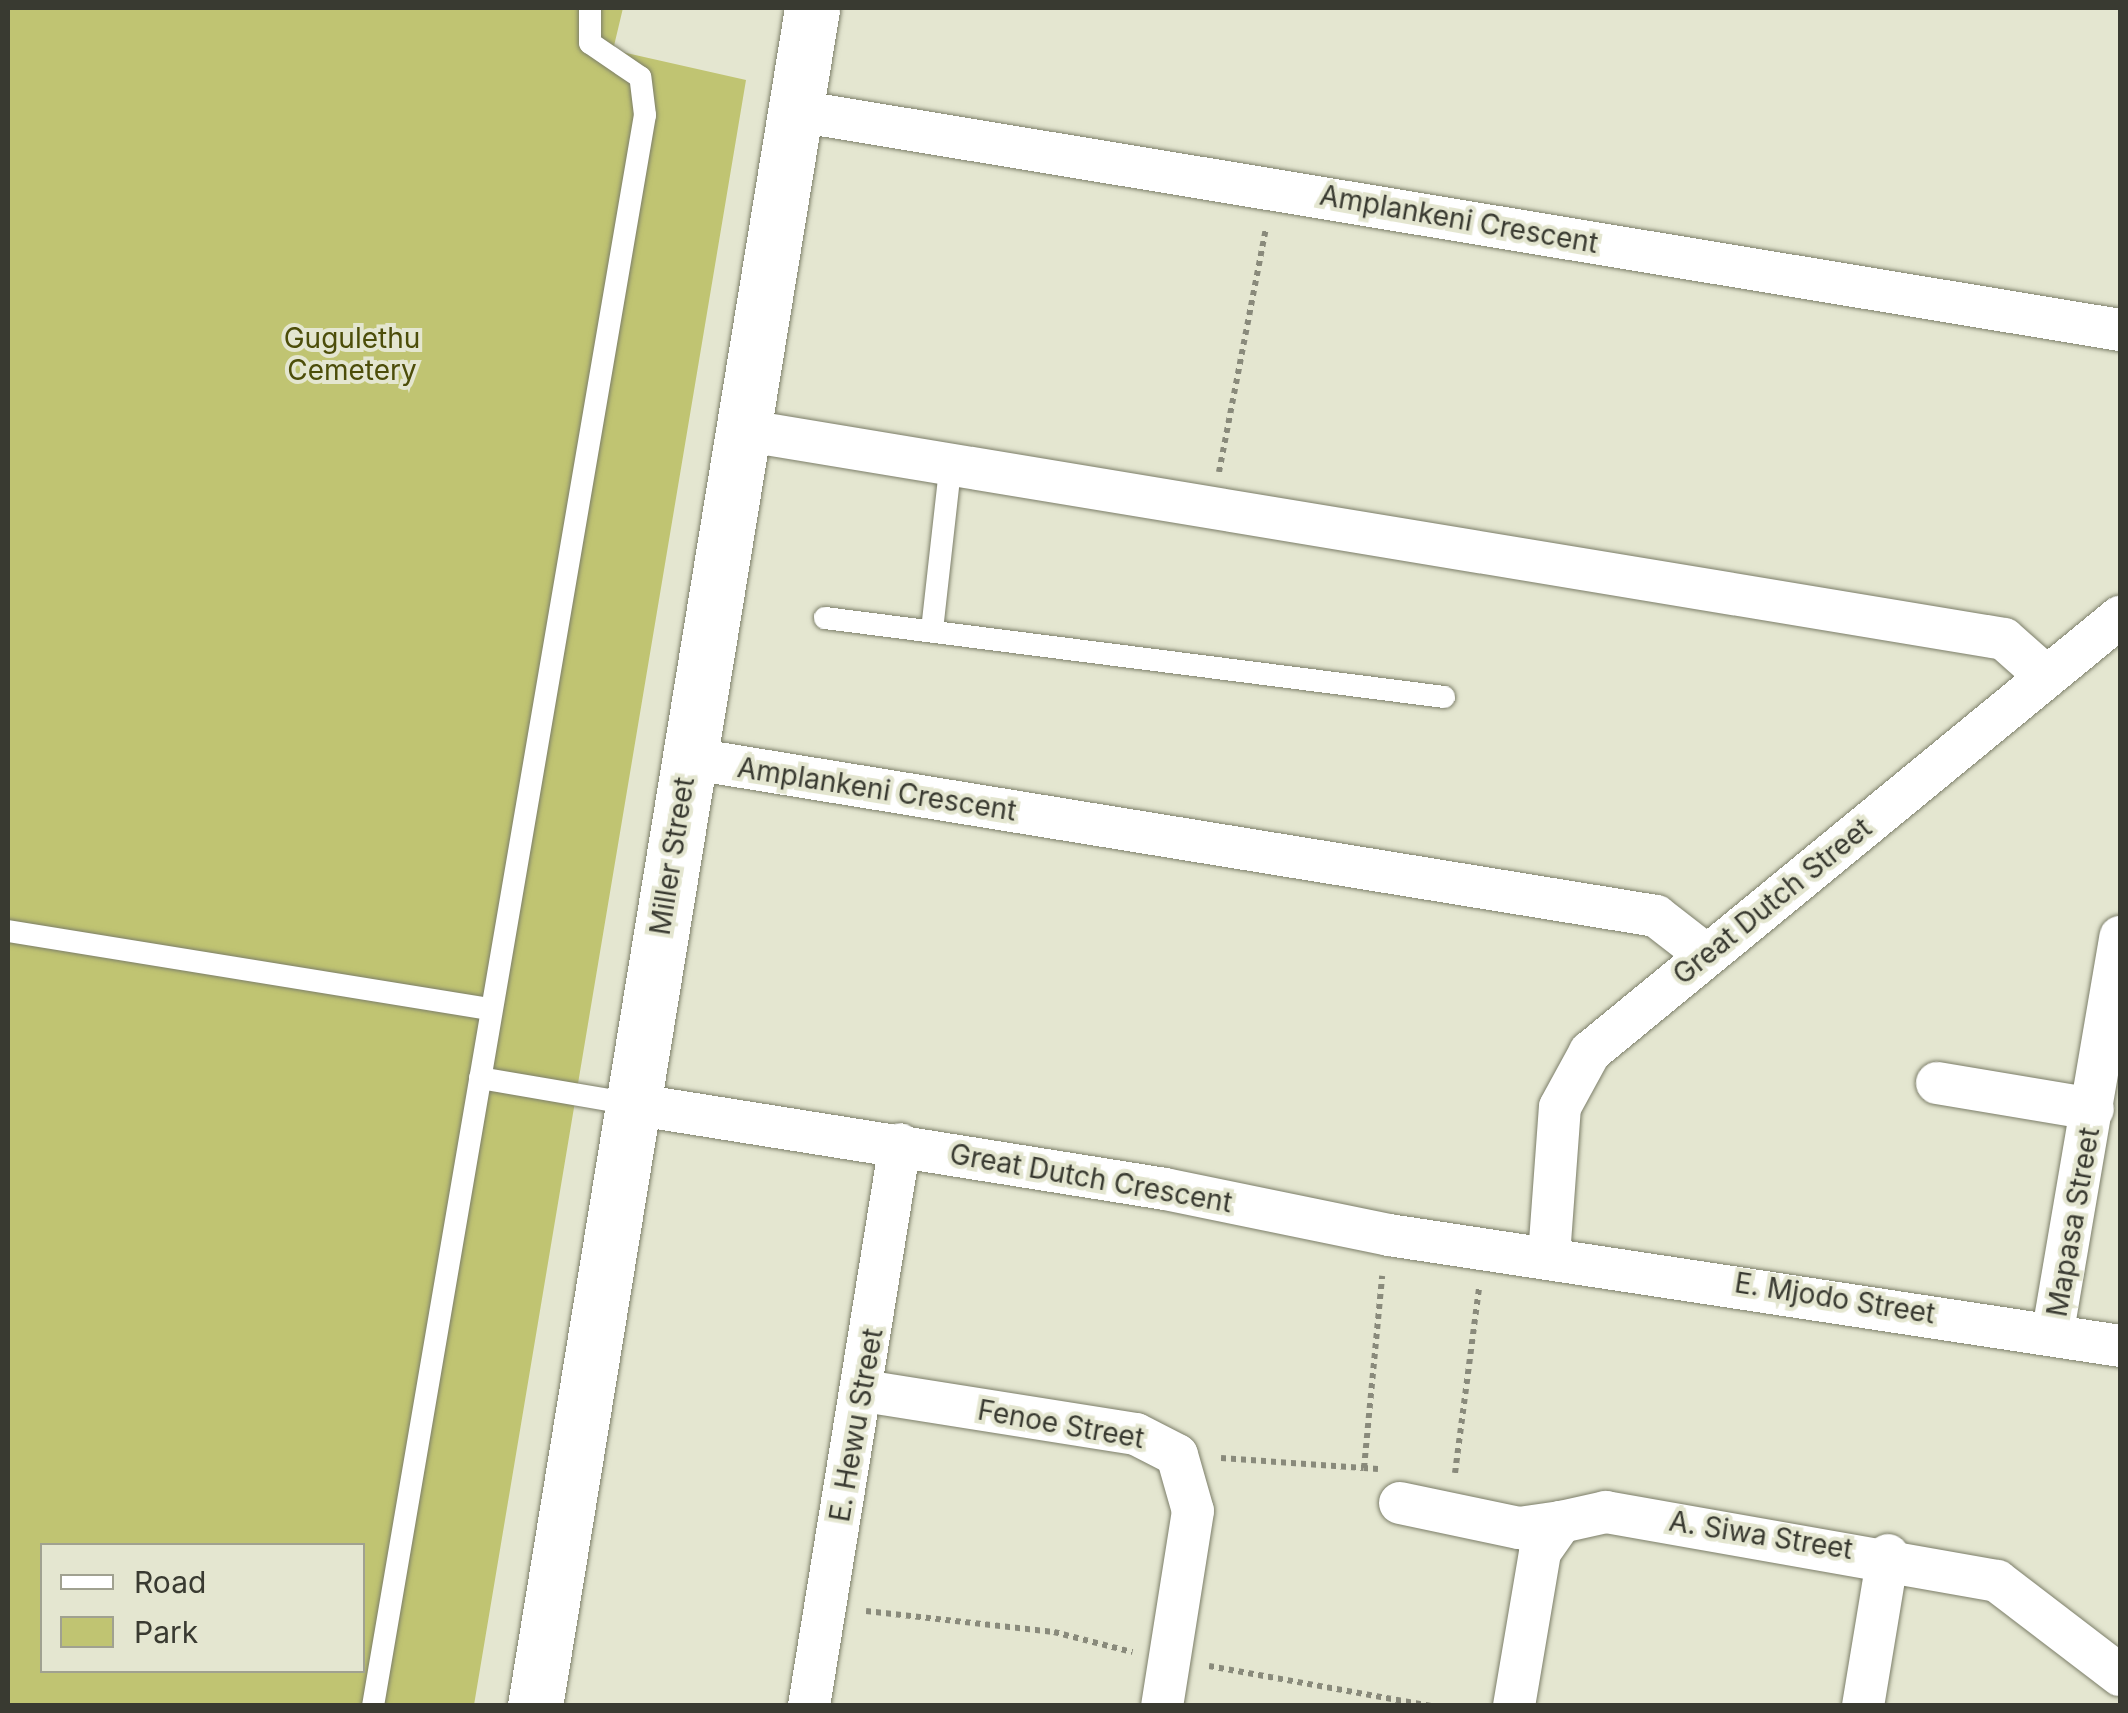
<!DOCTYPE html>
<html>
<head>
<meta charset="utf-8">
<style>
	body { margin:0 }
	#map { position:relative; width:2128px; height:1713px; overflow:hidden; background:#e4e6d0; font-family:Inter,sans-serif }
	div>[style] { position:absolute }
	.green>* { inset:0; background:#c0c472 }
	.path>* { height:6px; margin-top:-3px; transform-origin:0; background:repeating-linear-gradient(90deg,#898a7b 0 5px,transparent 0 10px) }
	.roads { filter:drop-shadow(0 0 2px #7c7e69) drop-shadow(0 0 2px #7c7e69) }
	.service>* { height:22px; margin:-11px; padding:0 11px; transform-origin:11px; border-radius:11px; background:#fff }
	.minor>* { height:42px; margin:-21px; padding:0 21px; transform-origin:21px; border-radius:21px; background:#fff }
	.tertiary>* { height:55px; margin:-27.5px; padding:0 27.5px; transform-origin:27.5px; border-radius:27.5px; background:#fff }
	span { translate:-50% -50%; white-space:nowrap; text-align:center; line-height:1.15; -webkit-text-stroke:8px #e4e6d0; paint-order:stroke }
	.street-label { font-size:28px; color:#393a31 }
	.park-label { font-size:28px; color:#4c4d09 }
	.frame { position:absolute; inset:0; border:10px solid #393a31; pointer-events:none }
	.legend { position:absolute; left:40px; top:1543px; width:325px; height:130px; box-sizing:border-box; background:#e4e6d0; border:2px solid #a0a190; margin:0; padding:12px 18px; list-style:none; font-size:30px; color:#393a31 }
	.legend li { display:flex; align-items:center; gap:20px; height:50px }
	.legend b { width:50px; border:2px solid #a0a190 }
</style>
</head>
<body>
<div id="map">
	<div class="green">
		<div style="clip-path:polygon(evenodd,8px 8px,623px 8px,613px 50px,746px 80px,474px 1705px,8px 1706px,8px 8px,42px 1546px,362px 1546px,362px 1670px,42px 1670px,42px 1546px)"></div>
	</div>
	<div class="path">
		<div style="left:1219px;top:472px;width:248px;rotate:-79.1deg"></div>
		<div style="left:1221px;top:1458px;width:143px;rotate:4deg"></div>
		<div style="left:1378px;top:1469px;width:14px;rotate:-176deg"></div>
		<div style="left:1364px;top:1468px;width:193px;rotate:-84.6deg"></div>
		<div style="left:1455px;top:1473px;width:188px;rotate:-82.6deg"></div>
		<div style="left:866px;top:1611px;width:189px;rotate:6.4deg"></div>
		<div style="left:1054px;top:1632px;width:81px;rotate:14.4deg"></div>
		<div style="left:1209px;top:1666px;width:227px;rotate:10.2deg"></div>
	</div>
	<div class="roads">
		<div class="service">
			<div style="left:825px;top:618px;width:624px;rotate:7.27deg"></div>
			<div style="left:932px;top:630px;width:162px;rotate:-83.6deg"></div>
			<div style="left:8px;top:931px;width:485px;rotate:9.2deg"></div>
			<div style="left:480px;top:1078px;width:154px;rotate:9.7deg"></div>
			<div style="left:373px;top:1706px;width:1614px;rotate:-80.3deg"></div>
			<div style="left:645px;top:115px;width:38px;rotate:-97deg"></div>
			<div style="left:640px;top:77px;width:60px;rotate:-145.8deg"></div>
			<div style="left:590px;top:43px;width:35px;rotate:-90deg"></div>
		</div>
		<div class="minor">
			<div style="left:797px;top:111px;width:1341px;rotate:9.4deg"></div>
			<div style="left:742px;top:430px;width:1279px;rotate:9.4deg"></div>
			<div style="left:2004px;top:639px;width:57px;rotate:41.5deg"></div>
			<div style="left:687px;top:758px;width:982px;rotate:9.26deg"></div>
			<div style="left:1656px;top:916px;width:62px;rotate:37.8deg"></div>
			<div style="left:1937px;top:1083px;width:158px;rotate:9.5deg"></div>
			<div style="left:632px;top:1104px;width:540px;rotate:9.06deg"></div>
			<div style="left:1165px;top:1189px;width:229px;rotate:11.6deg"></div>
			<div style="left:1389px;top:1235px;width:739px;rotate:8.63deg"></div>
			<div style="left:1549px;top:1256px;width:149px;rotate:-85.8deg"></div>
			<div style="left:1560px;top:1107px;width:63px;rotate:-61.4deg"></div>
			<div style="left:1590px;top:1052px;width:686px;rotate:-39.38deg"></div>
			<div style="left:2053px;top:1331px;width:400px;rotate:-80.3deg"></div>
			<div style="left:864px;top:1391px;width:275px;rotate:9deg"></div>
			<div style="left:1136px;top:1434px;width:46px;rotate:27.1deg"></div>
			<div style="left:1177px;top:1455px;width:58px;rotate:74.1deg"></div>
			<div style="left:1193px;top:1511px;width:197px;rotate:99deg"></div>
			<div style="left:1400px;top:1503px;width:122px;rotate:11.9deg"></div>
			<div style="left:1519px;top:1528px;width:42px;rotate:-8.1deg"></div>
			<div style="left:809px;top:1706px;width:569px;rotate:-80.8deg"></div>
			<div style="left:1514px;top:1706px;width:156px;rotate:-80.4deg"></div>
			<div style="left:1540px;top:1552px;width:37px;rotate:-55deg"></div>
			<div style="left:1561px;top:1522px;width:46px;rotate:-12.5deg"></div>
			<div style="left:1606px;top:1512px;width:397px;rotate:10deg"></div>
			<div style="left:1997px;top:1581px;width:155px;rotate:37.4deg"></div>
			<div style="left:1863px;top:1706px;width:153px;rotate:-80.6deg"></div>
		</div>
		<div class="tertiary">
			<div style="left:535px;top:1706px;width:1720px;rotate:-80.73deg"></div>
		</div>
	</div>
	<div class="street-label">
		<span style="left:1459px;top:219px;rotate:10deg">Amplankeni Crescent</span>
		<span style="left:877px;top:789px;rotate:9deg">Amplankeni Crescent</span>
		<span style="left:672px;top:856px;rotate:-81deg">Miller Street</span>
		<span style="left:1772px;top:901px;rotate:-39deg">Great Dutch Street</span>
		<span style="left:1091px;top:1178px;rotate:10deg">Great Dutch Crescent</span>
		<span style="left:2073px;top:1222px;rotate:-80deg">Mapasa Street</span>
		<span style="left:1835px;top:1298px;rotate:9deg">E. Mjodo Street</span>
		<span style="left:1061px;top:1424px;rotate:10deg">Fenoe Street</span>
		<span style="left:856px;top:1425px;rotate:-80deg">E. Hewu Street</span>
		<span style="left:1761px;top:1535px;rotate:9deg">A. Siwa Street</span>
	</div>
	<div class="park-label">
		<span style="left:352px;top:354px">Gugulethu<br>Cemetery</span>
	</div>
	<div class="frame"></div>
	<ul class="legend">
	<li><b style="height:12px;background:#fff"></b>Road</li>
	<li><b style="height:28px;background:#c0c472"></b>Park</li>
	</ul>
</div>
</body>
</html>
